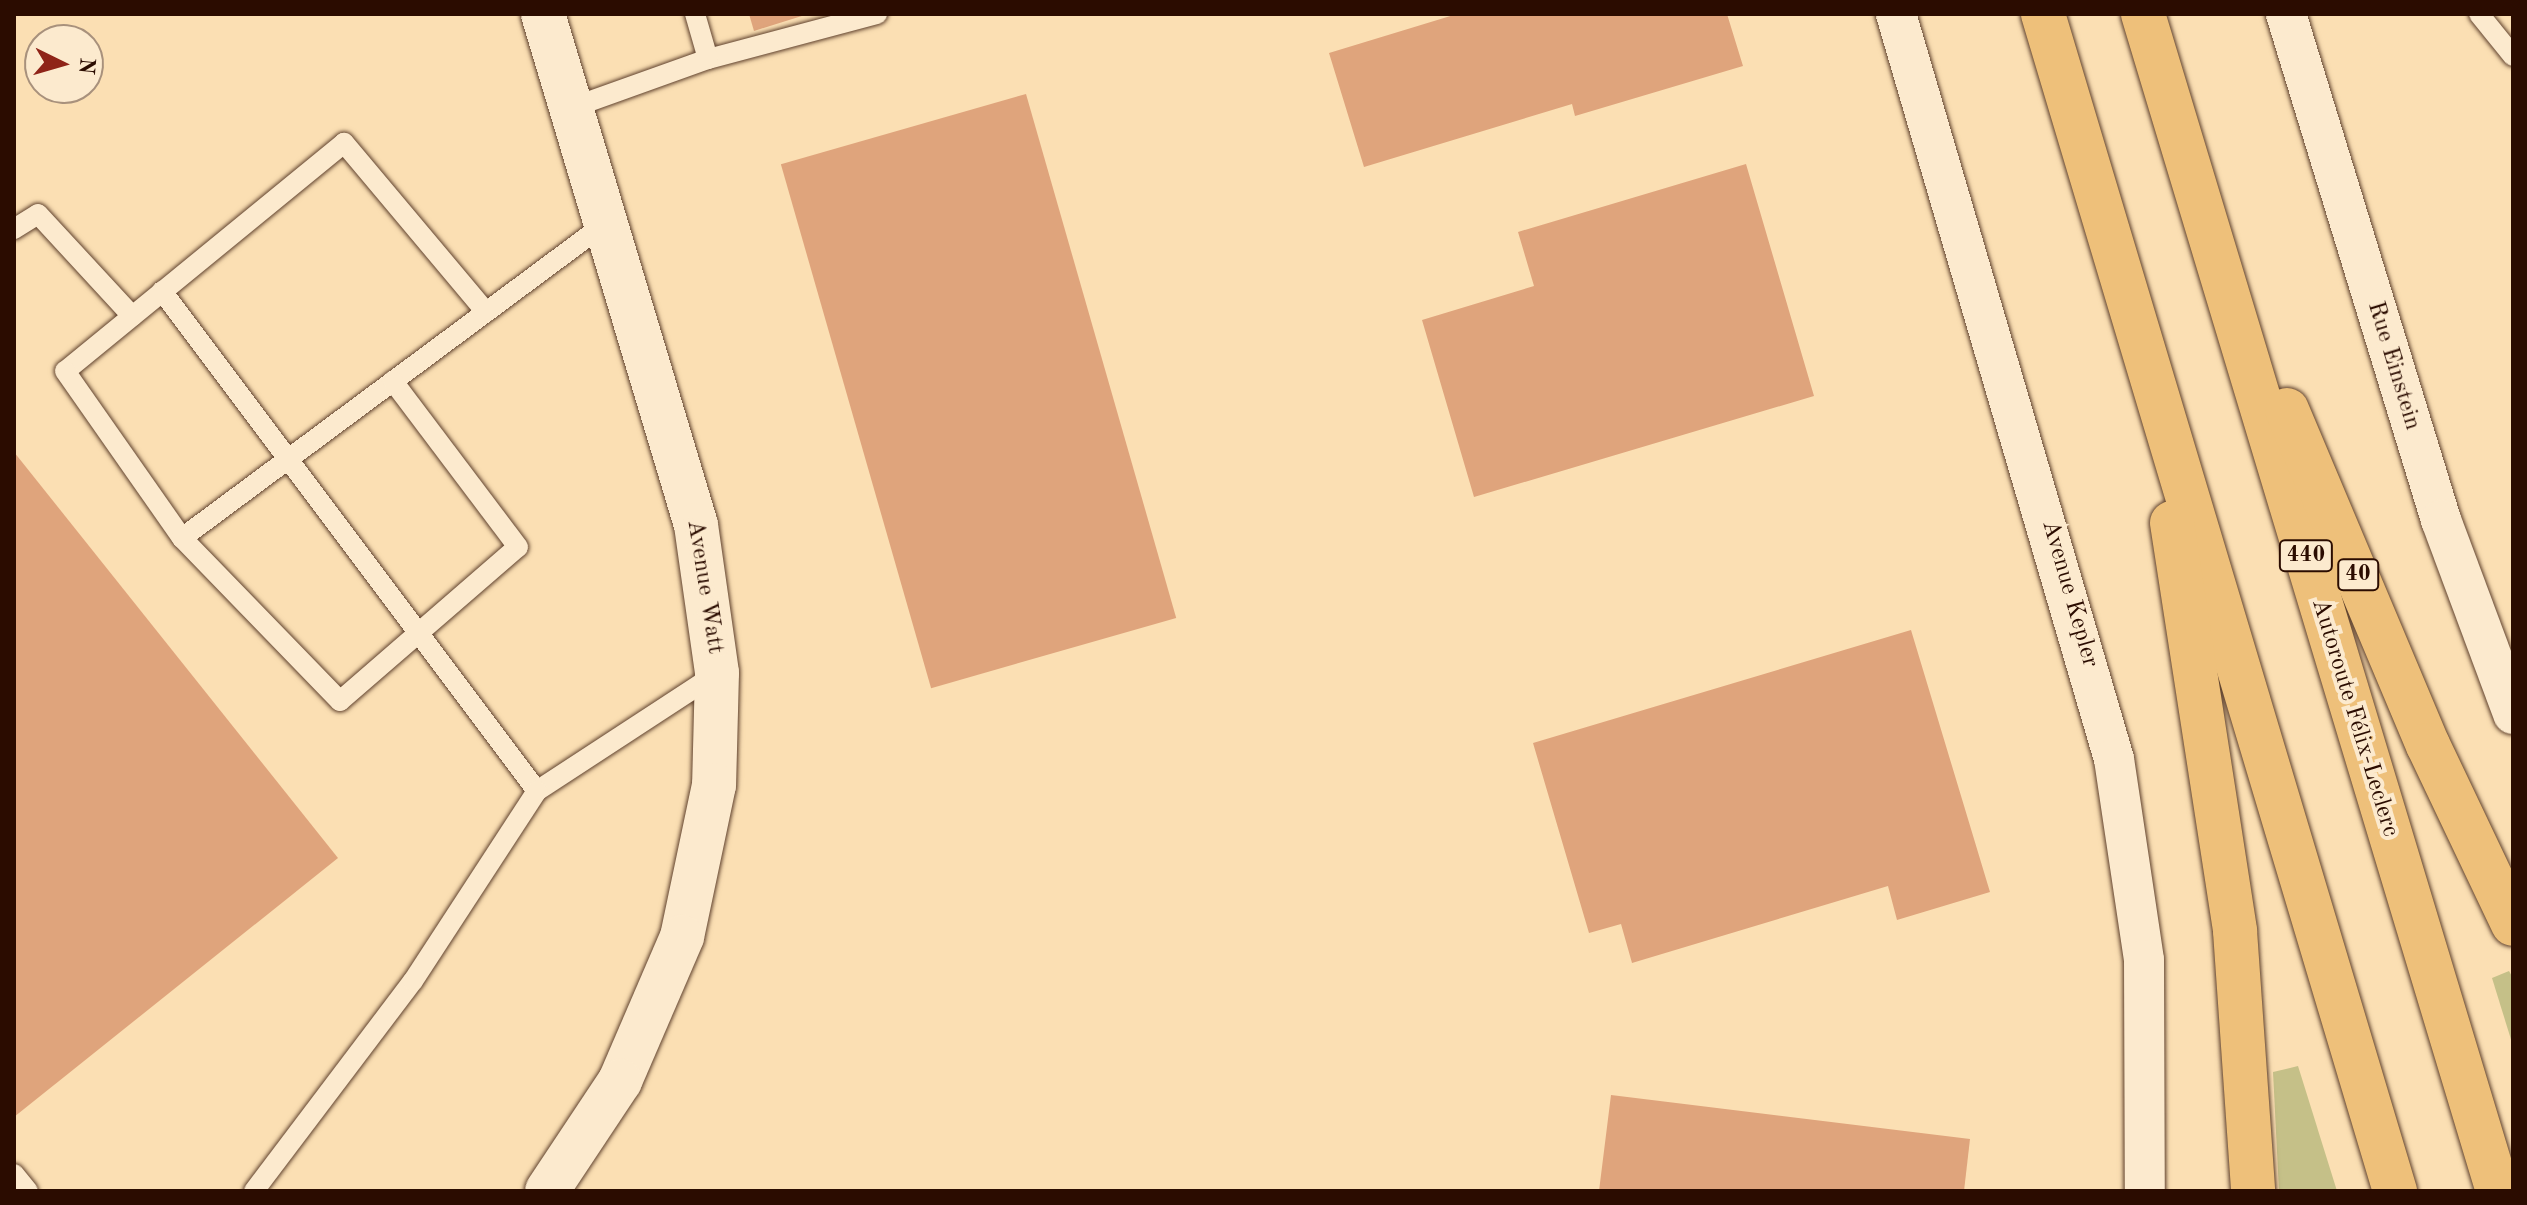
<!DOCTYPE html>
<html>
<head>
<meta charset="utf-8">
<style>
	body { margin:0 }
	#map { position:relative; width:2527px; height:1205px; overflow:hidden; background:#fbdfb3; font-family:"Old Standard TT",serif }
	div>[style] { position:absolute }
	.green>* { inset:0; background:#c5c088 }
	.building>* { inset:0; background:#dfa47c; transform-origin:0 0 }
	.roads { filter:drop-shadow(0 0 2px #5f412d) drop-shadow(0 0 2px #5f412d) }
	.service>* { height:20px; margin:-10px; padding:0 10px; transform-origin:10px; border-radius:10px; background:#fceace }
	.minor>* { height:40px; margin:-20px; padding:0 20px; transform-origin:20px; border-radius:20px; background:#fceace }
	.tertiary>* { height:44px; margin:-22px; padding:0 22px; transform-origin:22px; border-radius:22px; background:#fceace }
	.motorway>* { height:44px; margin:-22px; padding:0 22px; transform-origin:22px; border-radius:22px; background:#eec07a }
	span { translate:-50% -50%; white-space:nowrap; text-align:center; line-height:1.15; -webkit-text-stroke:8px #fceace; paint-order:stroke }
	.shield-label span { padding:2px 6px; background:#fceace; border:2px solid; border-radius:6px; -webkit-text-stroke-width:0 }
	.shield-label { font-size:22px; color:#2b0c00; font-weight:700 }
	.street-label { font-size:24px; color:#2b0c00 }
	.frame { position:absolute; inset:0; border:16px solid #2b0c00; pointer-events:none }
	.north { position:absolute; left:24px; top:24px; width:80px; height:80px; box-sizing:border-box; background:#fceace; border:2px solid #a8917c; border-radius:50%; rotate:95deg; font-size:22px; font-weight:700; line-height:32px; text-align:center; color:#2b0c00 }
	.north::after { content:''; display:block; margin:auto; width:28px; height:36px; background:#8f2418; clip-path:polygon(50% 0,100% 100%,50% 72%,0 100%) }
</style>
</head>
<body>
<div id="map">
	<div class="green">
		<div style="clip-path:polygon(2509px 971px,2513px 978px,2513px 1046px,2492px 978px)"></div>
		<div style="clip-path:polygon(2298px 1066px,2337px 1191px,2279px 1191px,2273px 1072px)"></div>
	</div>
	<div class="building">
		<div style="clip-path:polygon(749px 14px,805px 14px,805px 15px,754px 31px)"></div>
		<div style="clip-path:polygon(1457px 14px,1727px 14px,1743px 66px,1575px 116px,1572px 104px,1364px 167px,1329px 53px)"></div>
		<div style="left:1026px;top:94px;width:545px;height:255px;rotate:74deg"></div>
		<div style="clip-path:polygon(1746px 164px,1814px 396px,1474px 497px,1422px 320px,1534px 286px,1518px 232px)"></div>
		<div style="clip-path:polygon(14px 452px,338px 858px,14px 1117px)"></div>
		<div style="clip-path:polygon(1911px 630px,1990px 892px,1897px 920px,1888px 886px,1632px 963px,1621px 924px,1589px 933px,1533px 743px)"></div>
		<div style="clip-path:polygon(1611px 1095px,1970px 1139px,1964px 1191px,1599px 1191px)"></div>
	</div>
	<div class="roads">
		<div class="service">
			<div style="left:2479px;top:14px;width:54px;rotate:51deg"></div>
			<div style="left:708px;top:59px;width:175px;rotate:-14.9deg"></div>
			<div style="left:571px;top:108px;width:145px;rotate:-19.7deg"></div>
			<div style="left:708px;top:59px;width:47px;rotate:-106.1deg"></div>
			<div style="left:14px;top:229px;width:28px;rotate:-32deg"></div>
			<div style="left:38px;top:214px;width:139px;rotate:47.3deg"></div>
			<div style="left:162px;top:291px;width:625px;rotate:53.13deg"></div>
			<div style="left:537px;top:791px;width:215px;rotate:-33.2deg"></div>
			<div style="left:486px;top:312px;width:221px;rotate:-130deg"></div>
			<div style="left:344px;top:143px;width:360px;rotate:140.7deg"></div>
			<div style="left:65px;top:371px;width:204px;rotate:55deg"></div>
			<div style="left:182px;top:538px;width:528px;rotate:-36.61deg"></div>
			<div style="left:182px;top:538px;width:227px;rotate:45.9deg"></div>
			<div style="left:340px;top:701px;width:235px;rotate:-40.9deg"></div>
			<div style="left:518px;top:547px;width:208px;rotate:-127deg"></div>
			<div style="left:14px;top:1174px;width:22px;rotate:51deg"></div>
			<div style="left:254px;top:1191px;width:263px;rotate:-52.9deg"></div>
			<div style="left:413px;top:981px;width:227px;rotate:-56.9deg"></div>
		</div>
		<div class="minor">
			<div style="left:1896px;top:14px;width:776px;rotate:73.69deg"></div>
			<div style="left:2114px;top:759px;width:203px;rotate:81.5deg"></div>
			<div style="left:2144px;top:960px;width:231px;rotate:89.8deg"></div>
			<div style="left:2286px;top:14px;width:529px;rotate:72.97deg"></div>
			<div style="left:2441px;top:520px;width:207px;rotate:69.6deg"></div>
		</div>
		<div class="tertiary">
			<div style="left:543px;top:14px;width:533px;rotate:73.33deg"></div>
			<div style="left:696px;top:525px;width:149px;rotate:81.9deg"></div>
			<div style="left:717px;top:673px;width:112px;rotate:91.5deg"></div>
			<div style="left:714px;top:785px;width:155px;rotate:101.9deg"></div>
			<div style="left:682px;top:937px;width:157px;rotate:113.3deg"></div>
			<div style="left:620px;top:1081px;width:132px;rotate:123.6deg"></div>
		</div>
		<div class="motorway">
			<div style="left:2043px;top:14px;width:1229px;rotate:73.35deg"></div>
			<div style="left:2143px;top:14px;width:1229px;rotate:73.22deg"></div>
			<div style="left:2287px;top:410px;width:363px;rotate:67.2deg"></div>
			<div style="left:2428px;top:745px;width:198px;rotate:64.6deg"></div>
			<div style="left:2172px;top:523px;width:413px;rotate:81.2deg"></div>
			<div style="left:2235px;top:931px;width:261px;rotate:86deg"></div>
		</div>
	</div>
	<div class="shield-label">
		<span style="left:2306px;top:556px">440</span>
		<span style="left:2358px;top:575px">40</span>
	</div>
	<div class="street-label">
		<span style="left:2393px;top:366px;rotate:73deg">Rue Einstein</span>
		<span style="left:704px;top:587px;rotate:81deg">Avenue Watt</span>
		<span style="left:2069px;top:594px;rotate:74deg">Avenue Kepler</span>
		<span style="left:2354px;top:718px;rotate:73deg">Autoroute Félix-Leclerc</span>
	</div>
	<div class="frame"></div>
	<div class="north">N</div>
</div>
</body>
</html>
